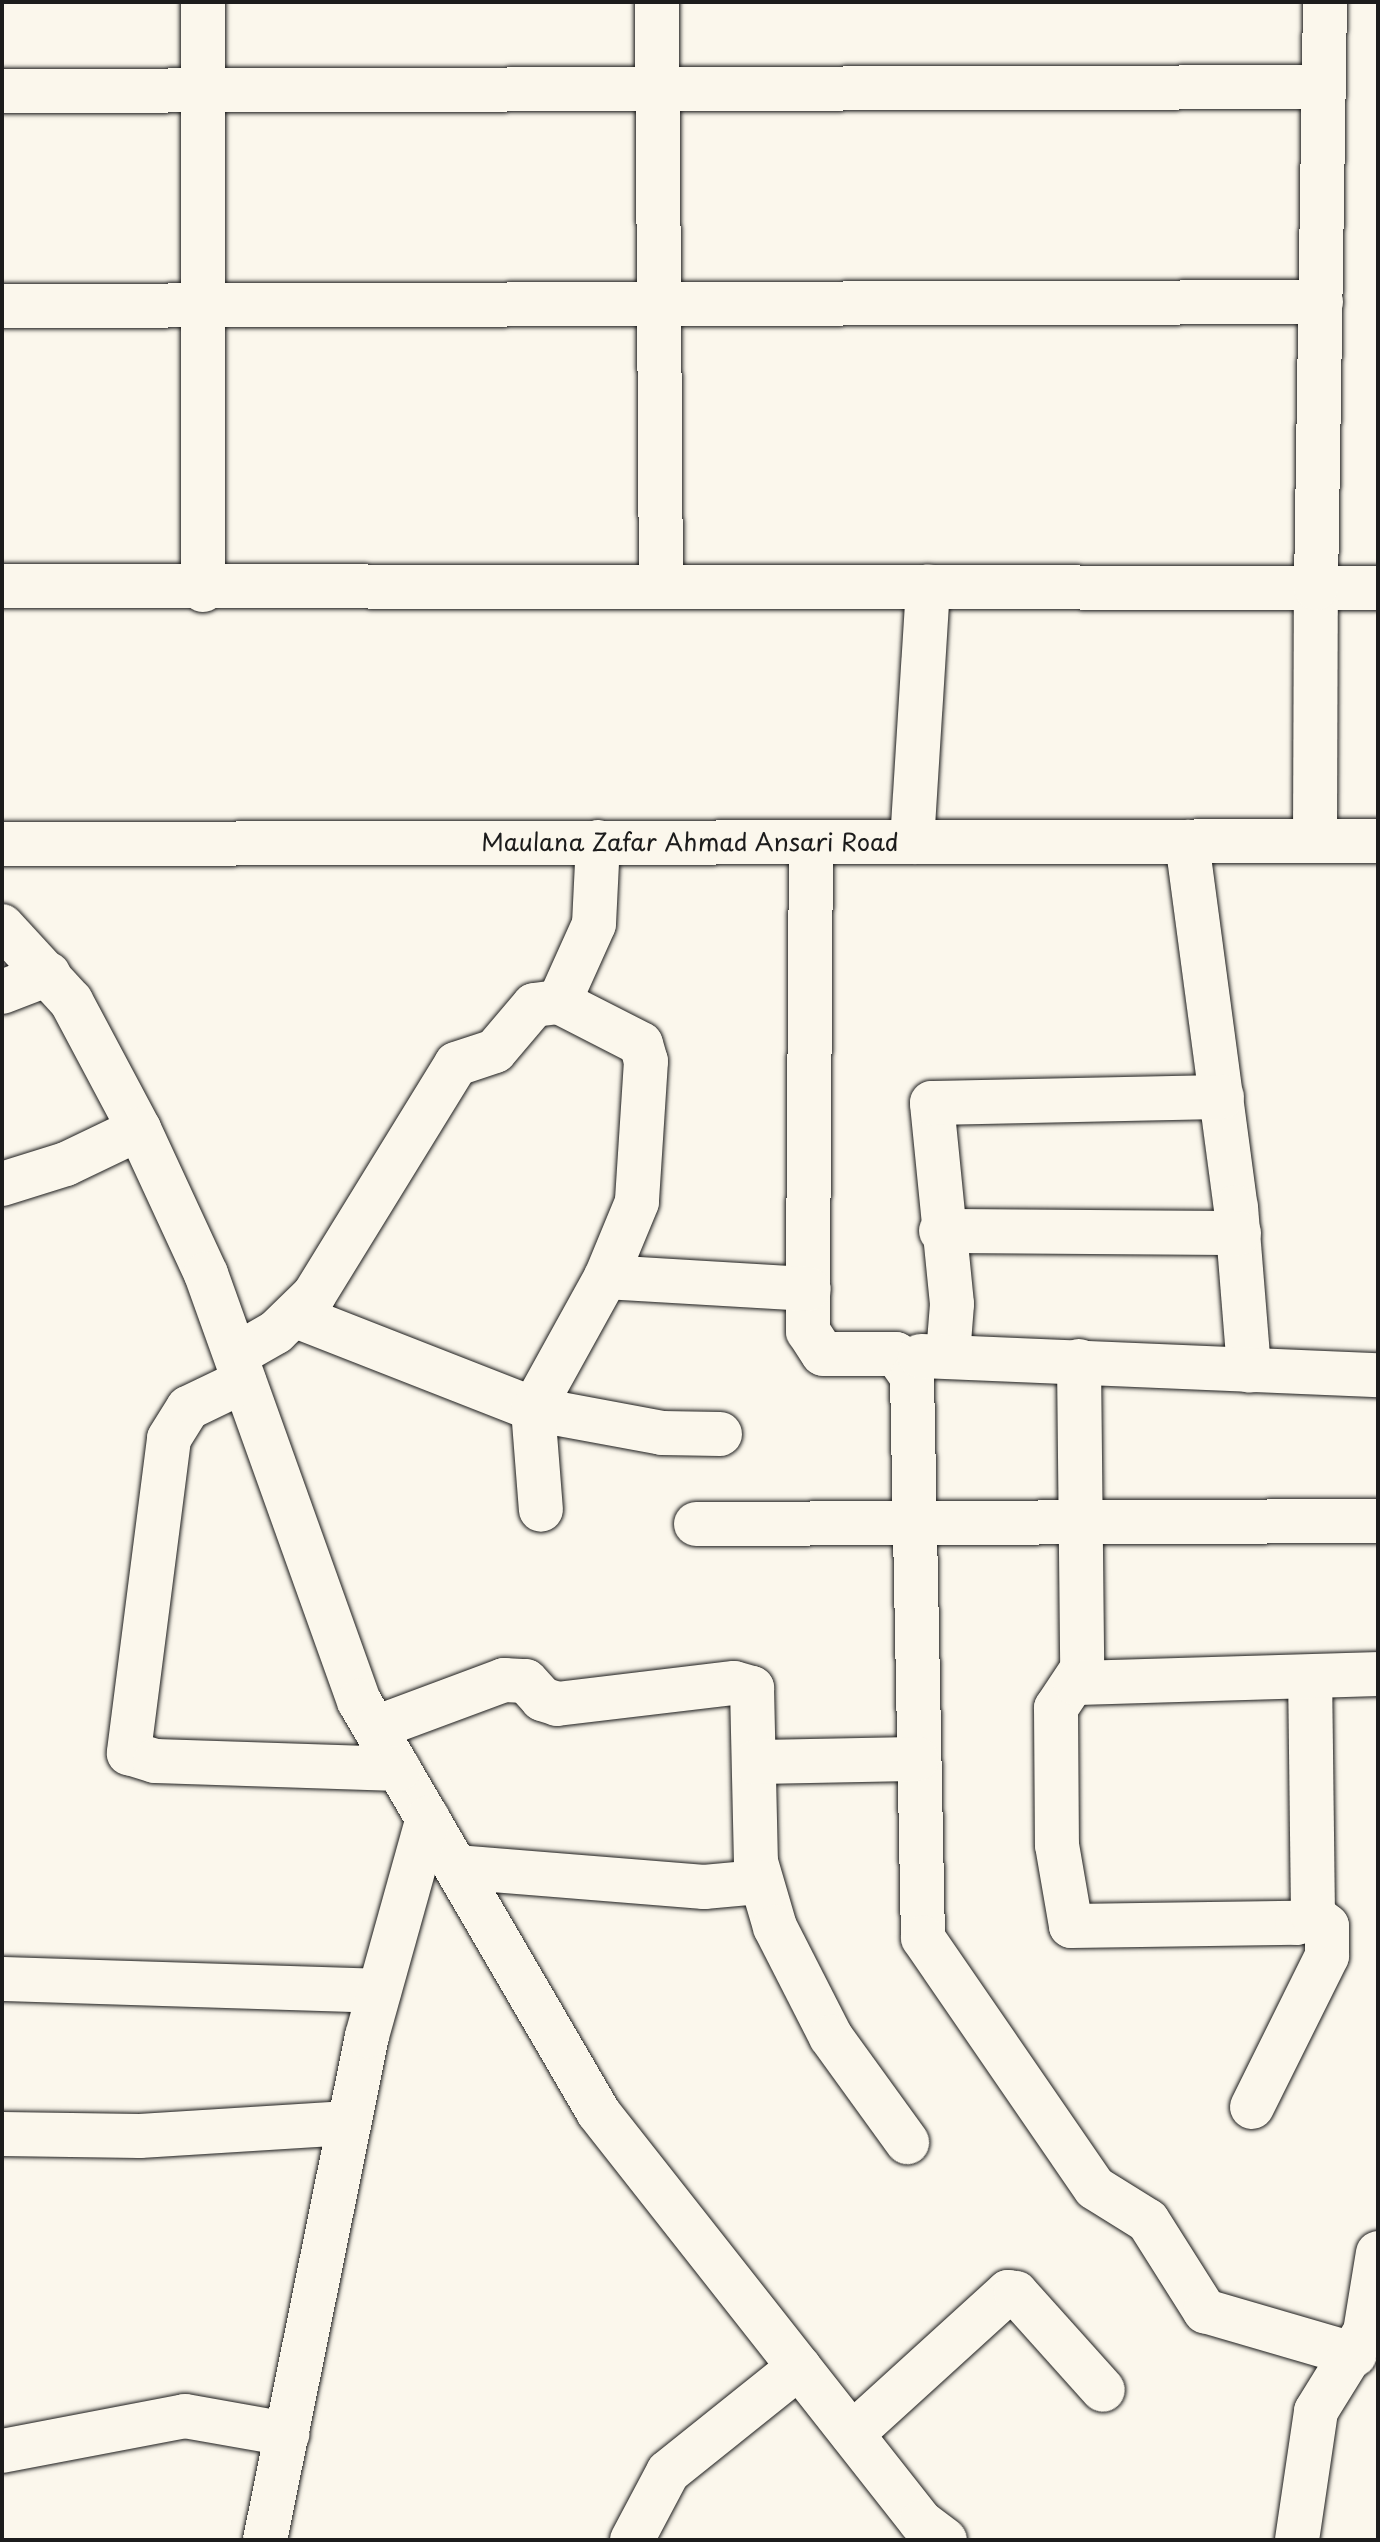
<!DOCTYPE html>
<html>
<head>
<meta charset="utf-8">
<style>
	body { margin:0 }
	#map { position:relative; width:1380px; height:2542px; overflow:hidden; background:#fbf7ec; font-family:"Playpen Sans",sans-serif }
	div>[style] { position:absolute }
	.roads { filter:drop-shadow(0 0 2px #1c1c1c) drop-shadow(0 0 2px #1c1c1c) }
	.street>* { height:44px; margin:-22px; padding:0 22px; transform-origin:22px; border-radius:22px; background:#fbf7ec }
	.secondary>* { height:44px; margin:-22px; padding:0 22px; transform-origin:22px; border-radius:22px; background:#fbf7ec }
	span { translate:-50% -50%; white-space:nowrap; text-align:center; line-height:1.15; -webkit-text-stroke:6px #fbf7ec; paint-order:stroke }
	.street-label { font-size:24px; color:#1c1c1c }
	.frame { position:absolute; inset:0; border:4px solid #1c1c1c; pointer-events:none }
</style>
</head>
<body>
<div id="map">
	<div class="roads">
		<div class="street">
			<div style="left:657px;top:2px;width:584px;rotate:89.61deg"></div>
			<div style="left:2px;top:91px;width:1322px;rotate:-0.17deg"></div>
			<div style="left:2px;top:306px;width:1319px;rotate:-0.17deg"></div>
			<div style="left:203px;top:590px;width:588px;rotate:-90deg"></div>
			<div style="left:1315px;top:841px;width:253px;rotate:-89.8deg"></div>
			<div style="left:811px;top:842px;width:489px;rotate:90.4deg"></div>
			<div style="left:808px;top:1331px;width:27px;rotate:57deg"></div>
			<div style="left:823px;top:1354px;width:73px"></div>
			<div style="left:896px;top:1354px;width:28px;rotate:55deg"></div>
			<div style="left:912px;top:1377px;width:561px;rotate:88.88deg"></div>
			<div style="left:923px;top:1938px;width:303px;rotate:55.5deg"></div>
			<div style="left:1095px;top:2188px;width:62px;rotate:31.9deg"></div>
			<div style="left:1148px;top:2221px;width:107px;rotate:57.7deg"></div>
			<div style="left:1205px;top:2311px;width:156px;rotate:16.3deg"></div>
			<div style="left:912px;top:842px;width:256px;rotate:-86.4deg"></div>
			<div style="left:1187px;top:842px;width:368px;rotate:82.4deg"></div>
			<div style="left:1236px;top:1207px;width:164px;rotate:85.4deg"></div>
			<div style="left:2px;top:926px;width:102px;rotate:47.4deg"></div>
			<div style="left:71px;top:1001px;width:145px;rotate:62deg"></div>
			<div style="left:139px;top:1129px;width:160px;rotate:65.2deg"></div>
			<div style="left:206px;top:1274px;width:454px;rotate:70.3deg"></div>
			<div style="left:359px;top:1701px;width:475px;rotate:59.8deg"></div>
			<div style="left:598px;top:2112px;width:522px;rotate:51.77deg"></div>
			<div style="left:921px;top:2522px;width:30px;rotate:37deg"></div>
			<div style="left:2px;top:992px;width:50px;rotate:-21deg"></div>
			<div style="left:559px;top:1002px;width:85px;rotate:-65.8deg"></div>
			<div style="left:594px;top:924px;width:82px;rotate:-87.2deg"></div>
			<div style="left:2px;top:1184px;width:67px;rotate:-17.4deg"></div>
			<div style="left:66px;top:1164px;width:81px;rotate:-25.6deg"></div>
			<div style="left:941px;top:1231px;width:298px;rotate:0.4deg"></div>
			<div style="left:606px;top:1277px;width:203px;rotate:3.4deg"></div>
			<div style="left:296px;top:1316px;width:255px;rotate:21.4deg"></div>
			<div style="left:533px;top:1409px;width:131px;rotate:10.5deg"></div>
			<div style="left:662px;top:1433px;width:58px;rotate:1deg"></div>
			<div style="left:236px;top:1355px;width:46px;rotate:-29.9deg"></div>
			<div style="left:276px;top:1332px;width:53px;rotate:-44.2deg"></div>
			<div style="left:314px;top:1295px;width:271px;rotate:-58.4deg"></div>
			<div style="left:456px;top:1064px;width:41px;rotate:-18.4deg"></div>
			<div style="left:495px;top:1051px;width:60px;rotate:-49.7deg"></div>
			<div style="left:534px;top:1005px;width:25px;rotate:-7deg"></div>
			<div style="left:559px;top:1002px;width:92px;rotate:27.1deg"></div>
			<div style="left:641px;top:1044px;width:18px;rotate:74deg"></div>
			<div style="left:646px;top:1061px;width:141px;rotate:93.7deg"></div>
			<div style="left:637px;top:1202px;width:81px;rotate:112.5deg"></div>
			<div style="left:606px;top:1277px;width:151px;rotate:118.9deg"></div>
			<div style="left:533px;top:1409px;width:101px;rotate:85.5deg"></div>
			<div style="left:948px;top:1355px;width:51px;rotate:-85.5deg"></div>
			<div style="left:952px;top:1304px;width:202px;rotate:-95.7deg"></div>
			<div style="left:932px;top:1103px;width:290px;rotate:-1.2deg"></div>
			<div style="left:920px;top:1356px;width:458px;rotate:2.4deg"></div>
			<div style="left:1079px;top:1361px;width:308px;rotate:89.4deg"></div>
			<div style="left:1082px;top:1669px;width:47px;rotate:123.7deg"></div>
			<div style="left:1056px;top:1708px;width:137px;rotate:89.6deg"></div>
			<div style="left:1057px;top:1845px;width:82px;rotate:80.2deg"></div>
			<div style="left:1071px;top:1926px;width:226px;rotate:-0.8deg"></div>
			<div style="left:1297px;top:1923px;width:18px;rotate:-27deg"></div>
			<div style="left:1313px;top:1915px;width:238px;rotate:-90.7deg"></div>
			<div style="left:244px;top:1381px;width:62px;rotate:154.3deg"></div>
			<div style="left:188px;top:1408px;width:36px;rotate:122deg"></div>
			<div style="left:169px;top:1439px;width:317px;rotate:97.3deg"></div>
			<div style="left:129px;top:1753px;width:27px;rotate:17deg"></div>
			<div style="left:155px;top:1761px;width:244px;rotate:1.9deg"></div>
			<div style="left:696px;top:1524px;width:682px;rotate:-0.25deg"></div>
			<div style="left:1075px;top:1683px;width:303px;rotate:-1.7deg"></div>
			<div style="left:375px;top:1728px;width:138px;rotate:-20.4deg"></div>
			<div style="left:504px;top:1680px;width:22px;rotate:3deg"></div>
			<div style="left:526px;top:1681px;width:24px;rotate:48deg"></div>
			<div style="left:542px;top:1699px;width:16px;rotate:18deg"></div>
			<div style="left:557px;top:1704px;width:178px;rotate:-6.8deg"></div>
			<div style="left:734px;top:1683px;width:19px;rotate:16deg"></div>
			<div style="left:752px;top:1688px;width:174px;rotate:88.7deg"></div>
			<div style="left:756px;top:1862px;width:68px;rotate:73.7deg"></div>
			<div style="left:775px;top:1927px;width:123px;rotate:63deg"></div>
			<div style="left:831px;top:2037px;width:130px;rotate:54.1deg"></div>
			<div style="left:755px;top:1762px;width:162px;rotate:-1.1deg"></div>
			<div style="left:456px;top:1867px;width:249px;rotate:4.6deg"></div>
			<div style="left:704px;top:1887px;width:55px;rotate:-5.2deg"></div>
			<div style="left:2px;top:1979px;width:377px;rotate:1.8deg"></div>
			<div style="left:1252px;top:2107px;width:169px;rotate:-63.6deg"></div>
			<div style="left:1327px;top:1956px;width:30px;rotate:-90deg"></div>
			<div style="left:1327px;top:1926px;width:18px;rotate:-142deg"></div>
			<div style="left:2px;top:2134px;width:138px;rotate:0.8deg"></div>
			<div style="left:140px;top:2136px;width:208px;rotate:-3.6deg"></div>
			<div style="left:852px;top:2434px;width:211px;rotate:-42.3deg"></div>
			<div style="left:1008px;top:2292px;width:8px;rotate:7deg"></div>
			<div style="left:1016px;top:2293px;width:130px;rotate:48.1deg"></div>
			<div style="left:2px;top:2451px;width:186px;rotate:-10.8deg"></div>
			<div style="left:185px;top:2416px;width:104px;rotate:10deg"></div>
			<div style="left:265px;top:2540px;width:514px;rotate:-78.56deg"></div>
			<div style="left:367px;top:2036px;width:226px;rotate:-74.4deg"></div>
			<div style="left:632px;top:2540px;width:77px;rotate:-62.1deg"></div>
			<div style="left:668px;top:2472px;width:168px;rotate:-38.7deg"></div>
			<div style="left:1297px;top:2540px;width:130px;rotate:-81.6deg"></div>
			<div style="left:1316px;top:2411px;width:93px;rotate:-58.2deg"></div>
			<div style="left:1365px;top:2332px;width:80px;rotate:-80.7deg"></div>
		</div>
		<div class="secondary">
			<div style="left:2px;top:586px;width:1376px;rotate:0.08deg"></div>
			<div style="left:1316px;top:588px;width:586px;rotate:-89.12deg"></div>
			<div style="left:2px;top:844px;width:1376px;rotate:-0.12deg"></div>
		</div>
	</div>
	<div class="street-label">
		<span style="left:690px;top:842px">Maulana Zafar Ahmad Ansari Road</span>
	</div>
	<div class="frame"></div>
</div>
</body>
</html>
